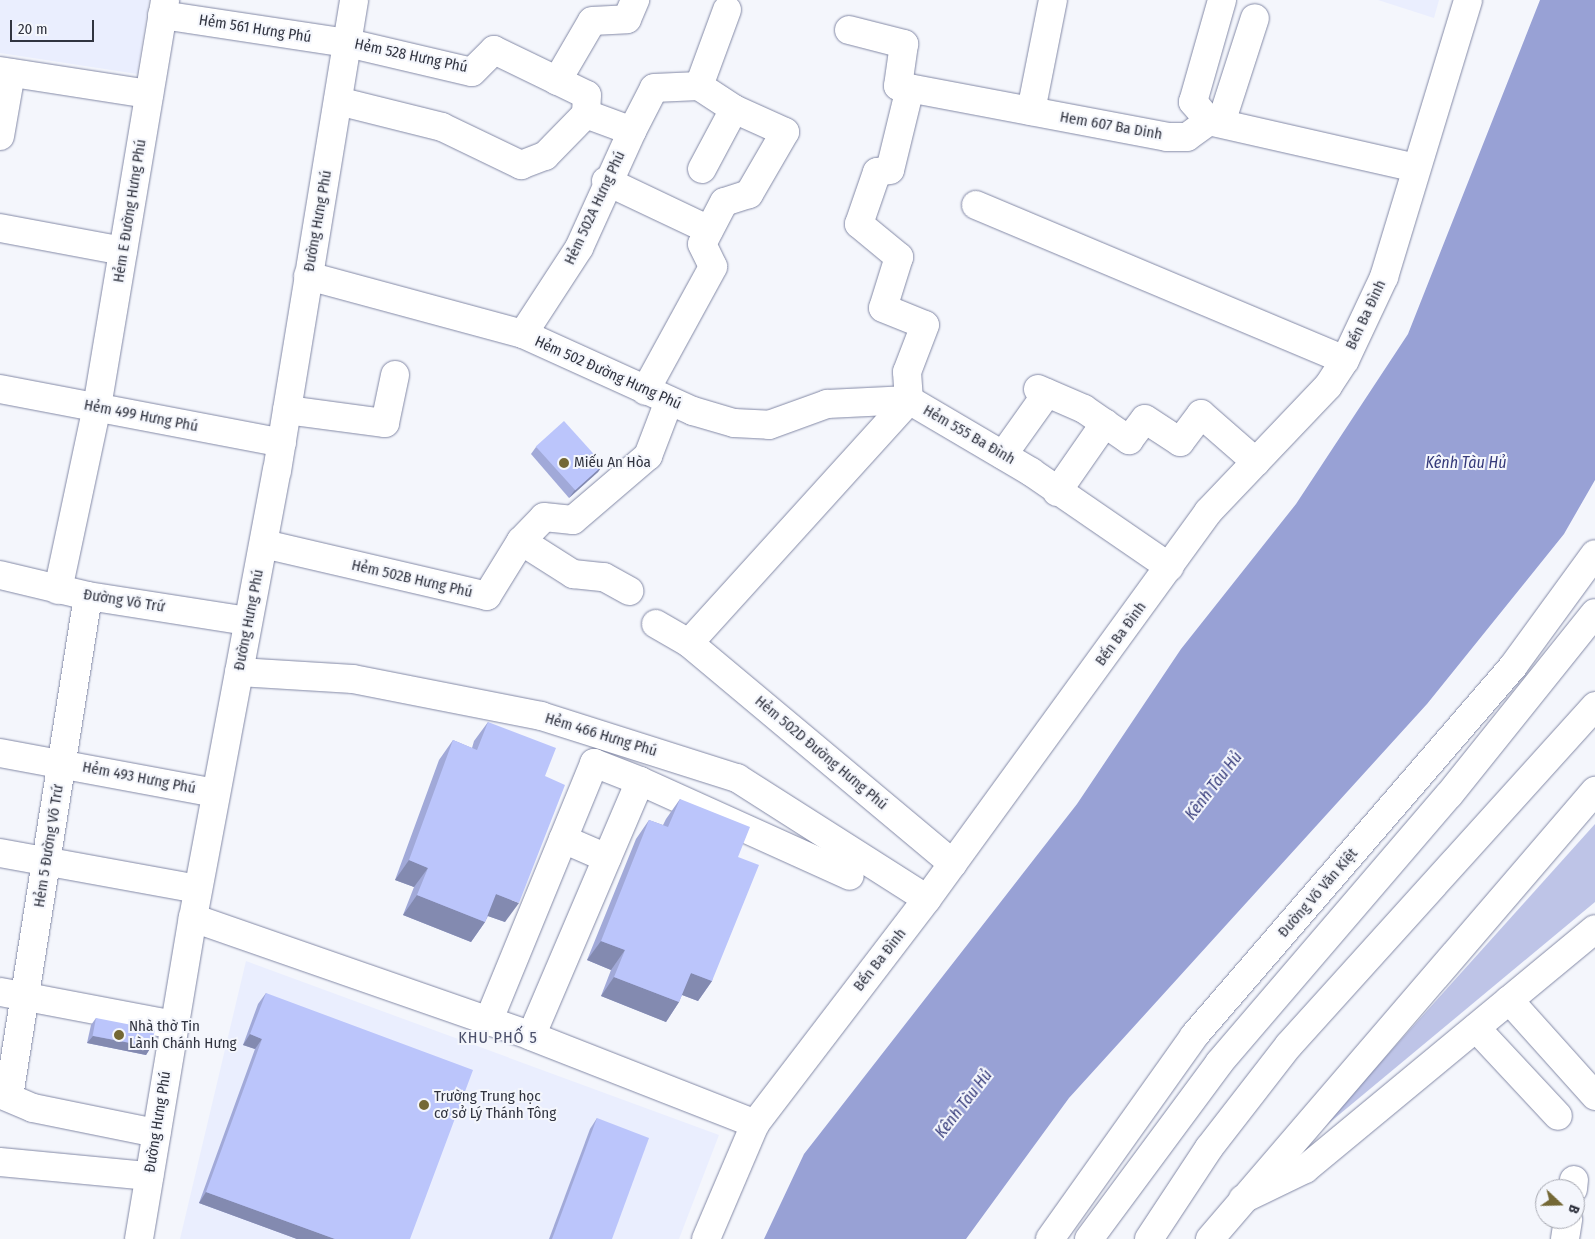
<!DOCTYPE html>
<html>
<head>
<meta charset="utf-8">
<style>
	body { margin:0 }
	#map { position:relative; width:1595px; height:1239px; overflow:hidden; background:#f4f6fc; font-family:"Fira Sans Condensed",sans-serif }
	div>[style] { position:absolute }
	.built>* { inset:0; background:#eaeefe }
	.green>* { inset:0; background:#bec4e7 }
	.water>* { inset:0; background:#98a1d5 }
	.roads { filter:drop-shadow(0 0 1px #8389a6) drop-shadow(0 0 1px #8389a6) }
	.minor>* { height:28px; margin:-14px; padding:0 14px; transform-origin:14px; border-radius:14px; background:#fff }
	.major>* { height:28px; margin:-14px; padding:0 14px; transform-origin:14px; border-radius:14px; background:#fff }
	.highway>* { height:28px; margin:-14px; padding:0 14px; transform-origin:14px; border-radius:14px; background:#fff }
	.wall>* { inset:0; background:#a1a9d8 }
	.shaded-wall>* { inset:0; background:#838ab0 }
	.building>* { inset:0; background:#bbc5fb; transform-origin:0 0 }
	.dots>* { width:14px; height:14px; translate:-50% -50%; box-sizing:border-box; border:2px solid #f4f6fc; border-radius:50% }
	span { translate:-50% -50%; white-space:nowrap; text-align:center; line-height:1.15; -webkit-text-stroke:4px #f4f6fc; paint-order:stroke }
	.street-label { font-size:15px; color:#313440 }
	.poi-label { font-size:15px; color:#313440 }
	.left { translate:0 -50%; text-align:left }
	.water-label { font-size:16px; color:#353a7a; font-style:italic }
	.neighbourhood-label { font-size:16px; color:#4b506b; letter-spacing:1px }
	.north { position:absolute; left:1535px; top:1179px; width:50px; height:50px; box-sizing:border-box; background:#f4f6fc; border:1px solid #a6a8b1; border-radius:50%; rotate:111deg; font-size:14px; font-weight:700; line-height:20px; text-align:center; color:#313440 }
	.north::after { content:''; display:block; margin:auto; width:18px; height:22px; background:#746835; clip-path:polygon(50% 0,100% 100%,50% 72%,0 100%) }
	.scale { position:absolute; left:10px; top:20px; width:84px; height:22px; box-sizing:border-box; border:2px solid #313440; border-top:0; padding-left:6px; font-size:15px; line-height:18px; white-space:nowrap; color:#313440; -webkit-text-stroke:4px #f4f6fc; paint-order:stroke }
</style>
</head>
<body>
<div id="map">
	<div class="built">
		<div style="clip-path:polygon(0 0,149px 0,137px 74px,0 53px)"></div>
		<div style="clip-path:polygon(1378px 0,1439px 0,1434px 18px)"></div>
		<div style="clip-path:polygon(246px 961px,719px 1135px,679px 1239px,180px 1239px)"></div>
	</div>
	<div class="green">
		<div style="clip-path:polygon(1595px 824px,1595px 902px,1317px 1133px)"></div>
	</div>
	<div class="water">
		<div style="clip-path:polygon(1540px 0,1595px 0,1595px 480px,1564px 534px,1427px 704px,1069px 1098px,966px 1239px,764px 1239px,804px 1154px,1077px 804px,1181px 649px,1296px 504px,1408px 334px)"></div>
	</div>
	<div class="roads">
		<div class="minor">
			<div style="left:162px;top:15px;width:188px;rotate:8.6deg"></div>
			<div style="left:348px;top:43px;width:127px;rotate:13.2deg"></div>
			<div style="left:472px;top:72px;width:31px;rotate:-45deg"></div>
			<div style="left:494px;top:50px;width:103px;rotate:25.8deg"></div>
			<div style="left:587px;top:95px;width:19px;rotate:93deg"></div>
			<div style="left:586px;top:114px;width:49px;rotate:20.3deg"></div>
			<div style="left:632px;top:131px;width:48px;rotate:-62.9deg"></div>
			<div style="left:654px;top:88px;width:45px;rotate:-2.5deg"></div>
			<div style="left:699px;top:86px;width:42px;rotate:33.3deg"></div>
			<div style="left:734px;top:109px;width:56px;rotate:24.3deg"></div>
			<div style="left:785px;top:132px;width:72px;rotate:120.1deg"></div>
			<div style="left:749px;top:194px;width:26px;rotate:162deg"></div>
			<div style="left:724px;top:202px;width:47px;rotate:117.6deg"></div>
			<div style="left:702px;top:244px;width:25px;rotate:64deg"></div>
			<div style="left:713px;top:267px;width:141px;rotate:118.7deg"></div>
			<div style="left:849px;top:30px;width:57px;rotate:14.3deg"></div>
			<div style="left:904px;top:44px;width:42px;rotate:98.1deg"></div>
			<div style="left:898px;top:86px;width:274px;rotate:10.7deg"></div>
			<div style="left:1167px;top:137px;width:20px"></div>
			<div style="left:1187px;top:137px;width:27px;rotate:-36deg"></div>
			<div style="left:1209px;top:121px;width:212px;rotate:12.8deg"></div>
			<div style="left:0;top:71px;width:151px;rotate:8.8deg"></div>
			<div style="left:557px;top:81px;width:69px;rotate:-59.7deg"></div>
			<div style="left:592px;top:21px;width:35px;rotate:-3deg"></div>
			<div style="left:627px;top:19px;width:21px;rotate:-67deg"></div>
			<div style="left:699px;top:86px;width:81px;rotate:-69.8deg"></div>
			<div style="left:910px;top:88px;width:84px;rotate:103.7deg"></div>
			<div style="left:890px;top:170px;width:13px;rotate:171deg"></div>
			<div style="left:877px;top:172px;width:55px;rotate:109.1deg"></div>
			<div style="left:859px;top:224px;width:52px;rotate:39.5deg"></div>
			<div style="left:899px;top:257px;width:53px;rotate:107.4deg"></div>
			<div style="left:883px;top:308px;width:45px;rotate:22deg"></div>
			<div style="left:925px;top:325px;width:50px;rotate:111deg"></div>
			<div style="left:907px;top:372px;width:28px;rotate:86deg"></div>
			<div style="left:909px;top:400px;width:142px;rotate:30.5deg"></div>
			<div style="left:1031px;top:472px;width:168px;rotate:34.5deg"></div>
			<div style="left:338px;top:101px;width:107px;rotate:14deg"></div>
			<div style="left:442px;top:127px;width:88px;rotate:25.7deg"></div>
			<div style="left:521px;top:165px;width:26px;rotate:-21deg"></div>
			<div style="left:545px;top:156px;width:59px;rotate:-45.7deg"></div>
			<div style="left:1031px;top:111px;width:113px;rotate:-78.8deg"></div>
			<div style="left:1209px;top:121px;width:25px;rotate:-130deg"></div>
			<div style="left:1193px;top:102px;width:106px;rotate:-74.1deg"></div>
			<div style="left:1221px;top:123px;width:110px;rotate:-72.1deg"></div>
			<div style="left:0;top:136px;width:64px;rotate:-80.1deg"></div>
			<div style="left:702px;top:169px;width:68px;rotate:-61.9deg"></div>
			<div style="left:606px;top:181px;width:114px;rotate:25.4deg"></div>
			<div style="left:976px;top:205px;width:400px;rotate:22.8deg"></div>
			<div style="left:0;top:228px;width:125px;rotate:10.6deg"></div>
			<div style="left:308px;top:276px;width:223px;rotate:15.1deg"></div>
			<div style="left:523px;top:334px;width:187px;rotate:24.4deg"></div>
			<div style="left:693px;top:411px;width:43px;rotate:16.3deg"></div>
			<div style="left:734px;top:423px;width:35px;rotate:3deg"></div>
			<div style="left:769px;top:425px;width:62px;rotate:-19.9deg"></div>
			<div style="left:827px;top:404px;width:82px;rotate:-2.8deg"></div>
			<div style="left:523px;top:334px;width:103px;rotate:-56.9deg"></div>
			<div style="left:579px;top:248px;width:128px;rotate:-65.6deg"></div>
			<div style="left:0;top:389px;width:287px;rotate:10.8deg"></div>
			<div style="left:1038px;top:389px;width:50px;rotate:23.5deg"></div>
			<div style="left:1084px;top:409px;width:55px;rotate:34.6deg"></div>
			<div style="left:1129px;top:440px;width:26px;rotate:-53deg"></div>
			<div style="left:1145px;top:419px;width:42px;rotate:33.3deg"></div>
			<div style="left:1180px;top:442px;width:35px;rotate:-53deg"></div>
			<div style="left:1201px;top:414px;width:73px;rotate:41.1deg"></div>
			<div style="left:287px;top:410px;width:99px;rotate:7.6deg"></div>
			<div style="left:385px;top:423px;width:49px;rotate:-78.2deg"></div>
			<div style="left:1003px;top:455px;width:76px;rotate:-54.6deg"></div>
			<div style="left:1057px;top:492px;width:84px;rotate:-55.2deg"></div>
			<div style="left:521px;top:541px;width:62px;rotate:32.4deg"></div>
			<div style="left:573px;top:574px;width:31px;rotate:6deg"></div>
			<div style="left:604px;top:577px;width:29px;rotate:29deg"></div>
			<div style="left:264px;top:544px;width:229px;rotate:13.1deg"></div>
			<div style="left:487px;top:596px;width:65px;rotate:-58.3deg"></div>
			<div style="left:521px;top:541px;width:33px;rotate:-46deg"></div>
			<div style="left:544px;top:517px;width:29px;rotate:6deg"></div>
			<div style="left:573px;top:520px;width:99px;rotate:-40.5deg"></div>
			<div style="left:648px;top:456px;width:59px;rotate:-69.1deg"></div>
			<div style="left:0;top:575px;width:90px;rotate:13.4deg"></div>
			<div style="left:88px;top:596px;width:162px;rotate:8.9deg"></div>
			<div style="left:58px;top:590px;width:187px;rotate:-78deg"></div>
			<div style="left:97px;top:407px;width:413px;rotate:-80.5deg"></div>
			<div style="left:656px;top:624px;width:38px;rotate:30deg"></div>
			<div style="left:689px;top:643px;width:344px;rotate:39.9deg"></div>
			<div style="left:689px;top:643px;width:328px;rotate:-47.8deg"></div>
			<div style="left:239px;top:672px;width:114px;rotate:3.5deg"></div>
			<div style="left:353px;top:679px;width:192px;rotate:11.1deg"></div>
			<div style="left:541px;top:716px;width:206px;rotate:17.6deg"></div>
			<div style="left:737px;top:778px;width:225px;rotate:32.5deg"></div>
			<div style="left:0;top:753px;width:219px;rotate:10.5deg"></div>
			<div style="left:640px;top:781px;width:230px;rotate:24.3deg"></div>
			<div style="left:563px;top:839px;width:48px;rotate:23.4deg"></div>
			<div style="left:0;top:853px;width:201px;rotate:10.3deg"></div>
			<div style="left:193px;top:918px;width:358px;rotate:19.2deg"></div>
			<div style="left:531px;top:1036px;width:241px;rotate:21.4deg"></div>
			<div style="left:0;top:992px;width:177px;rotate:10.7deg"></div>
			<div style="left:1509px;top:1000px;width:129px;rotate:48.1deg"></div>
			<div style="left:488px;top:1022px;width:280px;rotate:-67.7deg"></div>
			<div style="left:594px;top:763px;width:49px;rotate:21.4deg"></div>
			<div style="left:640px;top:781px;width:277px;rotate:113.1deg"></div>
			<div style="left:1476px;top:1028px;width:120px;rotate:47deg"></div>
			<div style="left:0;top:1094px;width:36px;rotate:23deg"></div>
			<div style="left:33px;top:1108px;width:126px;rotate:11.5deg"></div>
			<div style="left:9px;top:1096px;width:506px;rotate:-81.02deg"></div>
			<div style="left:0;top:1162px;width:150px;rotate:5.4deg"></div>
			<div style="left:1573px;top:1189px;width:9px;rotate:-84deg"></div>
			<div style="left:706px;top:1239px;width:125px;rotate:-66.9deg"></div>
			<div style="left:755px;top:1124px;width:283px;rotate:-52.6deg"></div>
			<div style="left:927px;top:899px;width:478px;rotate:-54deg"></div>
			<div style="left:1208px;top:512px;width:174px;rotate:-46.4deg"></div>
			<div style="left:1328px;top:386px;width:31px;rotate:-57deg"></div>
			<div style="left:1345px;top:360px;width:92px;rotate:-64.8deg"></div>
			<div style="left:1384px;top:277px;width:289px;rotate:-73.1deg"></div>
			<div style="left:1565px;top:1239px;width:20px;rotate:-81deg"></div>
		</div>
		<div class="major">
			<div style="left:139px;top:1239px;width:326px;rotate:-80.5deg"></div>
			<div style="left:193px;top:918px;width:455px;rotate:-79.4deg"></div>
			<div style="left:277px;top:471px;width:477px;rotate:-80.7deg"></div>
		</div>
		<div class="highway">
			<div style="left:1243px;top:1199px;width:69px;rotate:-25.8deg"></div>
			<div style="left:1305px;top:1169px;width:376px;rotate:-39.6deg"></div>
			<div style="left:1050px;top:1239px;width:249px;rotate:-54.6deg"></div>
			<div style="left:1194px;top:1036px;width:490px;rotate:-49.2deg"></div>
			<div style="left:1514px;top:665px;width:137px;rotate:-53.9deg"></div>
			<div style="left:1089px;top:1239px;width:219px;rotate:-53.5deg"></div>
			<div style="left:1219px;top:1063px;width:353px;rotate:-49.4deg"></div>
			<div style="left:1449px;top:795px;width:233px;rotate:-51.3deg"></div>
			<div style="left:1149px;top:1239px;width:109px;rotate:-56.6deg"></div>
			<div style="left:1209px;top:1148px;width:130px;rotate:-52.2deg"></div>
			<div style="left:1289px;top:1045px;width:457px;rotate:-47.9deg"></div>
			<div style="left:1210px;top:1239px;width:591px;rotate:-49.33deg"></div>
		</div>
	</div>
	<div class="wall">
		<div style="clip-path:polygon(536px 447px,603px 465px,598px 472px,569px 498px,531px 454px)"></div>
		<div style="clip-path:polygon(488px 722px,545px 776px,505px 922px,488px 916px,485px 922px,471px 942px,403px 915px,414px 887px,395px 880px,439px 760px,453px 740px,472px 748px,474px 741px)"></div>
		<div style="clip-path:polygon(680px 799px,738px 857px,712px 981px,698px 1001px,682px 995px,679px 1002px,666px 1022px,601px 996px,611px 970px,587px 960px,636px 839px,649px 820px,663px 825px,666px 819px)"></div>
		<div style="clip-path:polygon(266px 993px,410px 1239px,297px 1239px,199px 1203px,255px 1049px,243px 1045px,258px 1004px)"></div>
		<div style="clip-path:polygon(96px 1018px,151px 1047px,146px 1055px,87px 1043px,91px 1025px)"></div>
		<div style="clip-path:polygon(597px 1118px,612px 1239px,549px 1239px,590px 1129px)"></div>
	</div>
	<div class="shaded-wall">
		<div style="clip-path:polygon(603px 465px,598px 472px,569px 498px,574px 491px)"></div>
		<div style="clip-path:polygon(409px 860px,428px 868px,414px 887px,395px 880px)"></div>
		<div style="clip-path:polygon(496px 894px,519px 903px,505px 922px,482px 914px)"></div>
		<div style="clip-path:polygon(417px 895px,485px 922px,471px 942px,403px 915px)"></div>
		<div style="clip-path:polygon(601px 941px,625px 950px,611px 970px,587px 960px)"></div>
		<div style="clip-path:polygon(691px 973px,712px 981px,698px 1001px,677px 993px)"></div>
		<div style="clip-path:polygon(614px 977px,679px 1002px,666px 1022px,601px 996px)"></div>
		<div style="clip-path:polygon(250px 1034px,262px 1039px,255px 1049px,243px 1045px)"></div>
		<div style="clip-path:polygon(93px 1036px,151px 1047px,146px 1055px,87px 1043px)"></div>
		<div style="clip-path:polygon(206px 1192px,335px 1239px,297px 1239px,199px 1203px)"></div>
	</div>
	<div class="building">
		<div style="left:564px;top:421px;width:59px;height:38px;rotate:48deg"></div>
		<div style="clip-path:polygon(488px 722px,556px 748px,545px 776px,565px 785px,519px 903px,496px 894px,485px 922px,417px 895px,428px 868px,409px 860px,453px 740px,477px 750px)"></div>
		<div style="clip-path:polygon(680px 799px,750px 827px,738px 857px,759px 865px,712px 981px,691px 973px,679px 1002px,614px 977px,625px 950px,601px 941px,649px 820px,668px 827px)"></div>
		<div style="clip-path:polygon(266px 993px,473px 1070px,410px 1239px,335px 1239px,206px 1192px,262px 1039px,250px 1034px)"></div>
		<div style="left:96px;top:1018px;width:60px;height:18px;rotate:11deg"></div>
		<div style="clip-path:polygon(597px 1118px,649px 1138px,612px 1239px,552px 1239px)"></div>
	</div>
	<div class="dots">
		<div style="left:564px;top:463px;background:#746835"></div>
		<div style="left:119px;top:1035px;background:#746835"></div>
		<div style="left:424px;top:1105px;background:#746835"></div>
	</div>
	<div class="street-label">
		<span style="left:255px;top:29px;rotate:9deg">Hẻm 561 Hưng Phú</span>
		<span style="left:411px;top:56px;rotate:12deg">Hẻm 528 Hưng Phú</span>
		<span style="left:1111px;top:126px;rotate:10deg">Hem 607 Ba Dinh</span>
		<span style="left:595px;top:208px;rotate:-65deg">Hẻm 502A Hưng Phú</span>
		<span style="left:130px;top:211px;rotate:-81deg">Hẻm E Đường Hưng Phú</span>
		<span style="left:318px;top:221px;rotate:-80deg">Đường Hưng Phú</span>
		<span style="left:1366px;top:315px;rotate:-65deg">Bến Ba Đình</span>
		<span style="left:608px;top:373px;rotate:24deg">Hẻm 502 Đường Hưng Phú</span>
		<span style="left:141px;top:416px;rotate:11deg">Hẻm 499 Hưng Phú</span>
		<span style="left:969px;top:435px;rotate:30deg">Hẻm 555 Ba Đình</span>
		<span style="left:412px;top:579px;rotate:13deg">Hẻm 502B Hưng Phú</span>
		<span style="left:124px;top:601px;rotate:9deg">Đường Võ Trứ</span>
		<span style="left:249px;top:620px;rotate:-79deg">Đường Hưng Phú</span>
		<span style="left:1121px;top:634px;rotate:-54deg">Bến Ba Đình</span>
		<span style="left:601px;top:735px;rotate:17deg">Hẻm 466 Hưng Phú</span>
		<span style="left:821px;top:753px;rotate:40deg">Hẻm 502D Đường Hưng Phú</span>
		<span style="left:139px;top:778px;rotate:11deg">Hẻm 493 Hưng Phú</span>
		<span style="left:49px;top:846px;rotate:-81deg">Hẻm 5 Đường Võ Trứ</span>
		<span style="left:1318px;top:893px;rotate:-49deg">Đường Võ Văn Kiệt</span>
		<span style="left:880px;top:960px;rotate:-52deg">Bến Ba Đình</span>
		<span style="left:158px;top:1122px;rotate:-81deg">Đường Hưng Phú</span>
	</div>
	<div class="poi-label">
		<span class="left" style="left:574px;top:463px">Miếu An Hòa</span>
		<span class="left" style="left:129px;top:1035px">Nhà thờ Tin<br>Lành Chánh Hưng</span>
		<span class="left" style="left:434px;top:1105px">Trường Trung học<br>cơ sở Lý Thánh Tông</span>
	</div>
	<div class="water-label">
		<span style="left:1466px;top:463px">Kênh Tàu Hủ</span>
		<span style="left:1214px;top:786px;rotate:-52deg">Kênh Tàu Hủ</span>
		<span style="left:964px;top:1104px;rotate:-52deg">Kênh Tàu Hủ</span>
	</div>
	<div class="neighbourhood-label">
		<span style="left:498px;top:1038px">KHU PHỐ 5</span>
	</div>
	<div class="north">B</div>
	<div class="scale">20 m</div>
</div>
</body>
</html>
